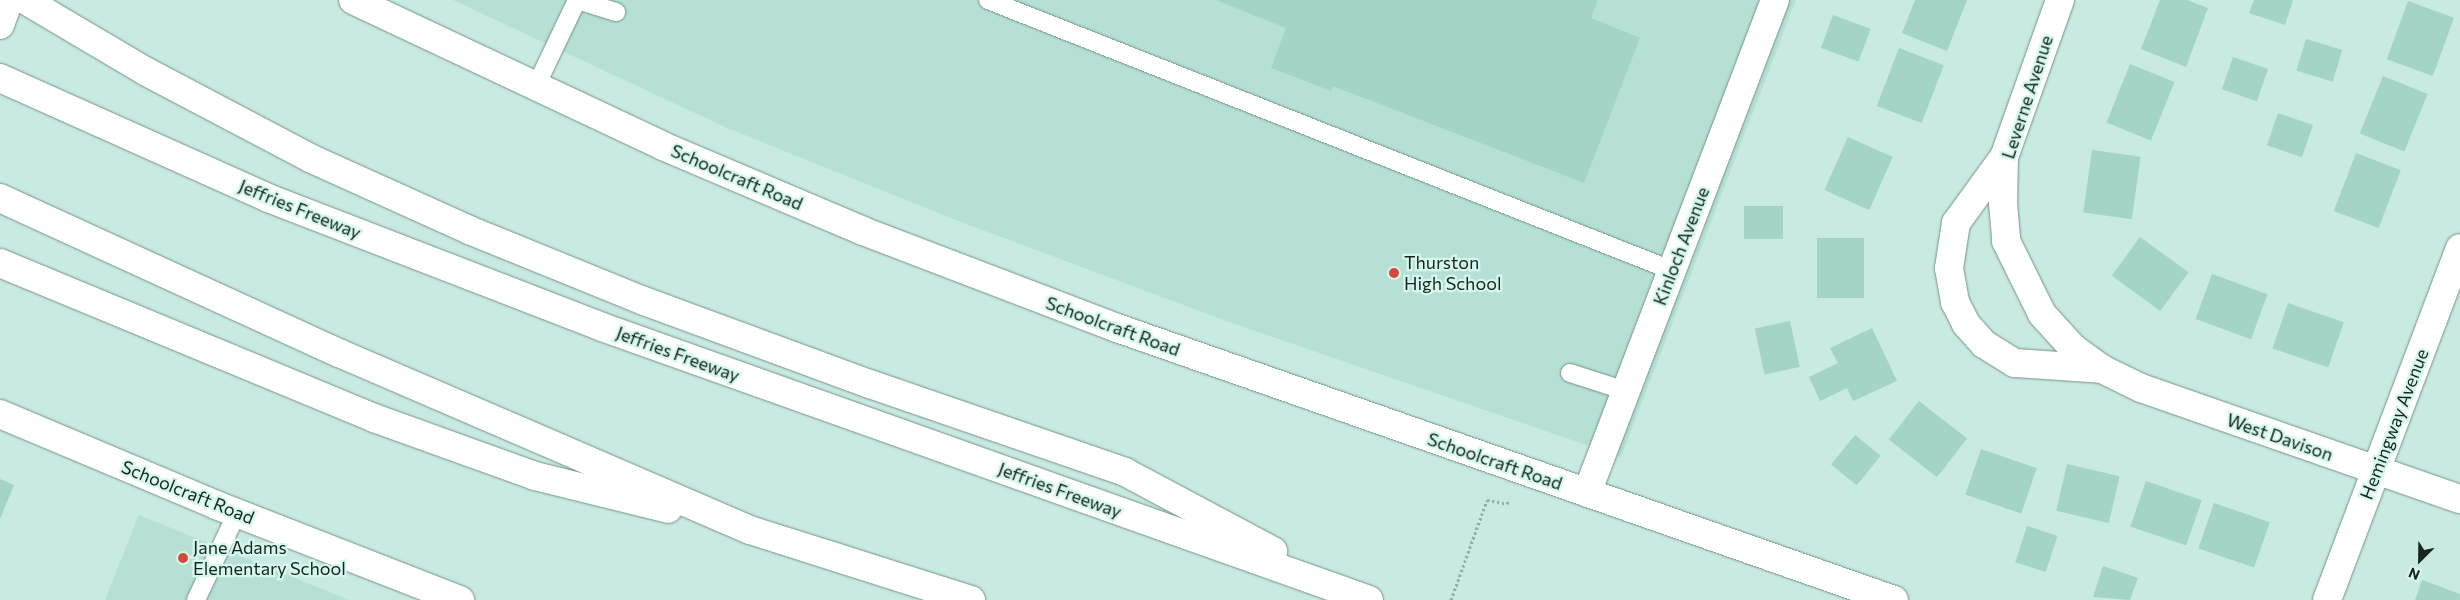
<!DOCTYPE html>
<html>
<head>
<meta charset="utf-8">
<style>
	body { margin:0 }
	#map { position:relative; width:2460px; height:600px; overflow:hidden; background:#c8eae0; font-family:Commissioner,sans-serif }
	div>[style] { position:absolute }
	.built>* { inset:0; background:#b6e0d4 }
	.building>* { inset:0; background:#a3d4c7; transform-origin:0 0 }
	.path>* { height:3px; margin-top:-1.5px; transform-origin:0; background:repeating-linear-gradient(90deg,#91ada5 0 2.5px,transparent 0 5px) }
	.roads { filter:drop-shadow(0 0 1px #74938b) drop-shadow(0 0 1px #74938b) }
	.service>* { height:18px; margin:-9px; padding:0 9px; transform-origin:9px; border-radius:9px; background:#fff }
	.minor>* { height:28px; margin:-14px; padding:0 14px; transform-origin:14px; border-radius:14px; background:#fff }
	.secondary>* { height:28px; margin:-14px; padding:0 14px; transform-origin:14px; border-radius:14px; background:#fff }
	.motorway>* { height:28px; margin:-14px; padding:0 14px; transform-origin:14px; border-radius:14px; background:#fff }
	.dots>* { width:14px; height:14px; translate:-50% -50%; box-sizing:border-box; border:2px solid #d5f7ed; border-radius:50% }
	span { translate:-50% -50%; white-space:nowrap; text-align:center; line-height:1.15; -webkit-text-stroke:4.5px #d5f7ed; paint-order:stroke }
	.street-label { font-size:18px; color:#172420 }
	.poi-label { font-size:18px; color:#172420 }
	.left { translate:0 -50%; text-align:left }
	.north { position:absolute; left:2395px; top:535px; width:50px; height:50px; -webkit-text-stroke:4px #d5f7ed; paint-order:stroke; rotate:203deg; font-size:14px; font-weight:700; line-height:20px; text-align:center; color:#172420 }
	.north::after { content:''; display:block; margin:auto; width:18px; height:22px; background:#172420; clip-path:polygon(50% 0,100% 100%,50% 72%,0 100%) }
</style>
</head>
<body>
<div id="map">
	<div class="built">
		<div style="clip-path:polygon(453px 0,1796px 0,1621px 457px,1232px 323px,961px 222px,725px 127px)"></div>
		<div style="clip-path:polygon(139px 515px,349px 600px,105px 600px)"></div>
	</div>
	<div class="building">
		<div style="clip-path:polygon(1216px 0,1598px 0,1591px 18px,1640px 38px,1584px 183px,1333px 86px,1331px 91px,1271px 68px,1286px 28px)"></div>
		<div style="clip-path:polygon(1915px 0,1967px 0,1947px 51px,1902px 33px)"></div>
		<div style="clip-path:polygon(2160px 0,2187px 0,2208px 8px,2186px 67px,2141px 49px)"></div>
		<div style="clip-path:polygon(2254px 0,2293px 0,2285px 25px,2249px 13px)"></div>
		<div style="left:2408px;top:1px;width:49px;height:62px;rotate:20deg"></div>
		<div style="left:1833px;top:15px;width:40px;height:35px;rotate:20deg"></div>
		<div style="left:2306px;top:39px;width:38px;height:33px;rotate:17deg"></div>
		<div style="left:1899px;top:48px;width:48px;height:62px;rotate:21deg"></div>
		<div style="left:2233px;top:57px;width:37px;height:34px;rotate:19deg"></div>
		<div style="left:2130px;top:64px;width:48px;height:63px;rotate:22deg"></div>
		<div style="left:2383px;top:76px;width:48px;height:62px;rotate:22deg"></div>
		<div style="left:2278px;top:113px;width:37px;height:34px;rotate:19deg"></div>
		<div style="left:1848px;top:137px;width:49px;height:58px;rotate:24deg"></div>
		<div style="left:2092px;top:150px;width:49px;height:63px;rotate:8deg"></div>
		<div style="left:2356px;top:153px;width:48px;height:62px;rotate:21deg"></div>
		<div style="left:1744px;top:206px;width:39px;height:33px"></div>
		<div style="left:2140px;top:237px;width:60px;height:48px;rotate:36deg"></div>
		<div style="left:1817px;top:238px;width:47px;height:60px"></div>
		<div style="left:2212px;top:274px;width:59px;height:48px;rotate:20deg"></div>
		<div style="left:2288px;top:303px;width:59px;height:48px;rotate:19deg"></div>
		<div style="left:1790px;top:321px;width:47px;height:36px;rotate:78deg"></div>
		<div style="clip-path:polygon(1872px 328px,1897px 381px,1853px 401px,1847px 388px,1820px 401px,1809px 377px,1838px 363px,1830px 348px)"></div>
		<div style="left:1919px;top:401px;width:61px;height:49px;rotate:38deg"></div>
		<div style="left:1855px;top:435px;width:33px;height:38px;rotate:39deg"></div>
		<div style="left:1981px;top:449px;width:59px;height:48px;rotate:19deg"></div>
		<div style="left:2067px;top:464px;width:54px;height:48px;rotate:13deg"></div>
		<div style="clip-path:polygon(0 479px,14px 485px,0 519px)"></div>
		<div style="left:2146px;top:481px;width:59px;height:48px;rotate:19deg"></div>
		<div style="left:2214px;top:503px;width:59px;height:48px;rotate:19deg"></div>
		<div style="left:2027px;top:526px;width:32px;height:38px;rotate:18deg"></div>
		<div style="clip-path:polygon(2103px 566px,2138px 578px,2130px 600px,2093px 597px)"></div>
		<div style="clip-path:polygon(2422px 580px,2460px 594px,2460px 600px,2415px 600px)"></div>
	</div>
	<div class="path">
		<div style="left:1451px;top:600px;width:106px;rotate:-70.2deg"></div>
		<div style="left:1487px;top:500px;width:20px;rotate:11deg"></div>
		<div style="left:1507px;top:504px;width:5px;rotate:-68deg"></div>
	</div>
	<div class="roads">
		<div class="service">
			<div style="left:577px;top:0;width:41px;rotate:17.1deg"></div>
			<div style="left:988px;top:0;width:734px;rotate:21.57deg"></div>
			<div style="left:536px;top:86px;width:95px;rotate:-64.5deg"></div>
			<div style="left:1570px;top:373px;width:59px;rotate:17.8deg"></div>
			<div style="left:196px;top:600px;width:96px;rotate:-64.8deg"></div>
		</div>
		<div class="minor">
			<div style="left:2060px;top:0;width:167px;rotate:109.6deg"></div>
			<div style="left:2004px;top:157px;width:46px;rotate:91.2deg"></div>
			<div style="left:2003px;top:203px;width:38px;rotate:85deg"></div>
			<div style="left:2006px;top:241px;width:81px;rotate:63.7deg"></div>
			<div style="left:2042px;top:314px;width:46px;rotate:47.6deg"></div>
			<div style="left:2073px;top:348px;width:36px;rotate:36deg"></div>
			<div style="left:2102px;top:369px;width:43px;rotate:26deg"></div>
			<div style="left:2141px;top:388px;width:338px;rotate:19.2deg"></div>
			<div style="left:0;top:25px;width:27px;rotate:-70deg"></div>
			<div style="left:2004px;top:157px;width:82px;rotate:126deg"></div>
			<div style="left:1956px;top:223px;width:46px;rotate:98.8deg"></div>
			<div style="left:1949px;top:268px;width:35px;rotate:80deg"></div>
			<div style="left:1955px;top:302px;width:25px;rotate:63deg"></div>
			<div style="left:1966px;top:324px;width:27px;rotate:48deg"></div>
			<div style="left:1984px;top:344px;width:36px;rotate:32deg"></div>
			<div style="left:2015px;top:363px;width:87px;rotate:3.9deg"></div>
			<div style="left:1587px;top:493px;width:528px;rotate:-69.13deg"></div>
			<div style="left:2327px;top:600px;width:376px;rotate:-69.3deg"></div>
		</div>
		<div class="secondary">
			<div style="left:353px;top:0;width:343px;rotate:25.2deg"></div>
			<div style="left:663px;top:146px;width:217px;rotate:23deg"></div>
			<div style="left:863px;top:231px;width:275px;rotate:20.9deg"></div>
			<div style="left:1120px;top:329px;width:820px;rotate:19.3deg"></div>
			<div style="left:0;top:414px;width:234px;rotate:22.8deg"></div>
			<div style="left:216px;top:505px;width:262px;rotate:21.3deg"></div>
		</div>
		<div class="motorway">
			<div style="left:25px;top:0;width:139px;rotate:30.6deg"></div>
			<div style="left:145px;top:71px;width:189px;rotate:27.8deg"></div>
			<div style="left:312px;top:159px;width:172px;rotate:24.3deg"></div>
			<div style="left:469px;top:230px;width:189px;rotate:22.1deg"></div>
			<div style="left:644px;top:301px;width:241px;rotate:20.2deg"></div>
			<div style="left:870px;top:384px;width:270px;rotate:19deg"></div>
			<div style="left:1125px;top:472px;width:168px;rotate:28.1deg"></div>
			<div style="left:0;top:78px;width:294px;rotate:24.1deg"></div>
			<div style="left:268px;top:198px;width:358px;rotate:21.1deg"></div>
			<div style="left:602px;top:327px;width:814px;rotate:19.59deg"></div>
			<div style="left:0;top:198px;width:373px;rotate:24.6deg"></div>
			<div style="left:339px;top:353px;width:447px;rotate:23.3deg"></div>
			<div style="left:750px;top:530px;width:232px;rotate:17.6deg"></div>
			<div style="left:0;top:263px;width:405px;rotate:22.5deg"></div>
			<div style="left:374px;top:418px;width:171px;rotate:19.8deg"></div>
			<div style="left:535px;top:476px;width:137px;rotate:13.9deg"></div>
		</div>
	</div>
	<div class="dots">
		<div style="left:1394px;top:273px;background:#d6483c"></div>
		<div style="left:183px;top:558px;background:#d6483c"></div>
	</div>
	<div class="street-label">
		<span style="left:2027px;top:97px;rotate:-72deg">Leverne Avenue</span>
		<span style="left:737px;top:177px;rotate:23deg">Schoolcraft Road</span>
		<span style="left:300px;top:209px;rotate:22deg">Jeffries Freeway</span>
		<span style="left:1681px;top:246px;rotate:-69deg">Kinloch Avenue</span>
		<span style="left:1113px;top:326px;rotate:20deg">Schoolcraft Road</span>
		<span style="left:678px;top:354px;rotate:20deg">Jeffries Freeway</span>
		<span style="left:2394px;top:424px;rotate:-69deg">Hemingway Avenue</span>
		<span style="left:2280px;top:437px;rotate:19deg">West Davison</span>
		<span style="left:1495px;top:461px;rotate:19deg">Schoolcraft Road</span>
		<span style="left:1060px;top:490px;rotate:20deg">Jeffries Freeway</span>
		<span style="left:188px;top:492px;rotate:22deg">Schoolcraft Road</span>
	</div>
	<div class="poi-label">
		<span class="left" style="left:1404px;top:273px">Thurston<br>High School</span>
		<span class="left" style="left:193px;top:558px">Jane Adams<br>Elementary School</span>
	</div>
	<div class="north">N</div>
</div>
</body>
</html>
